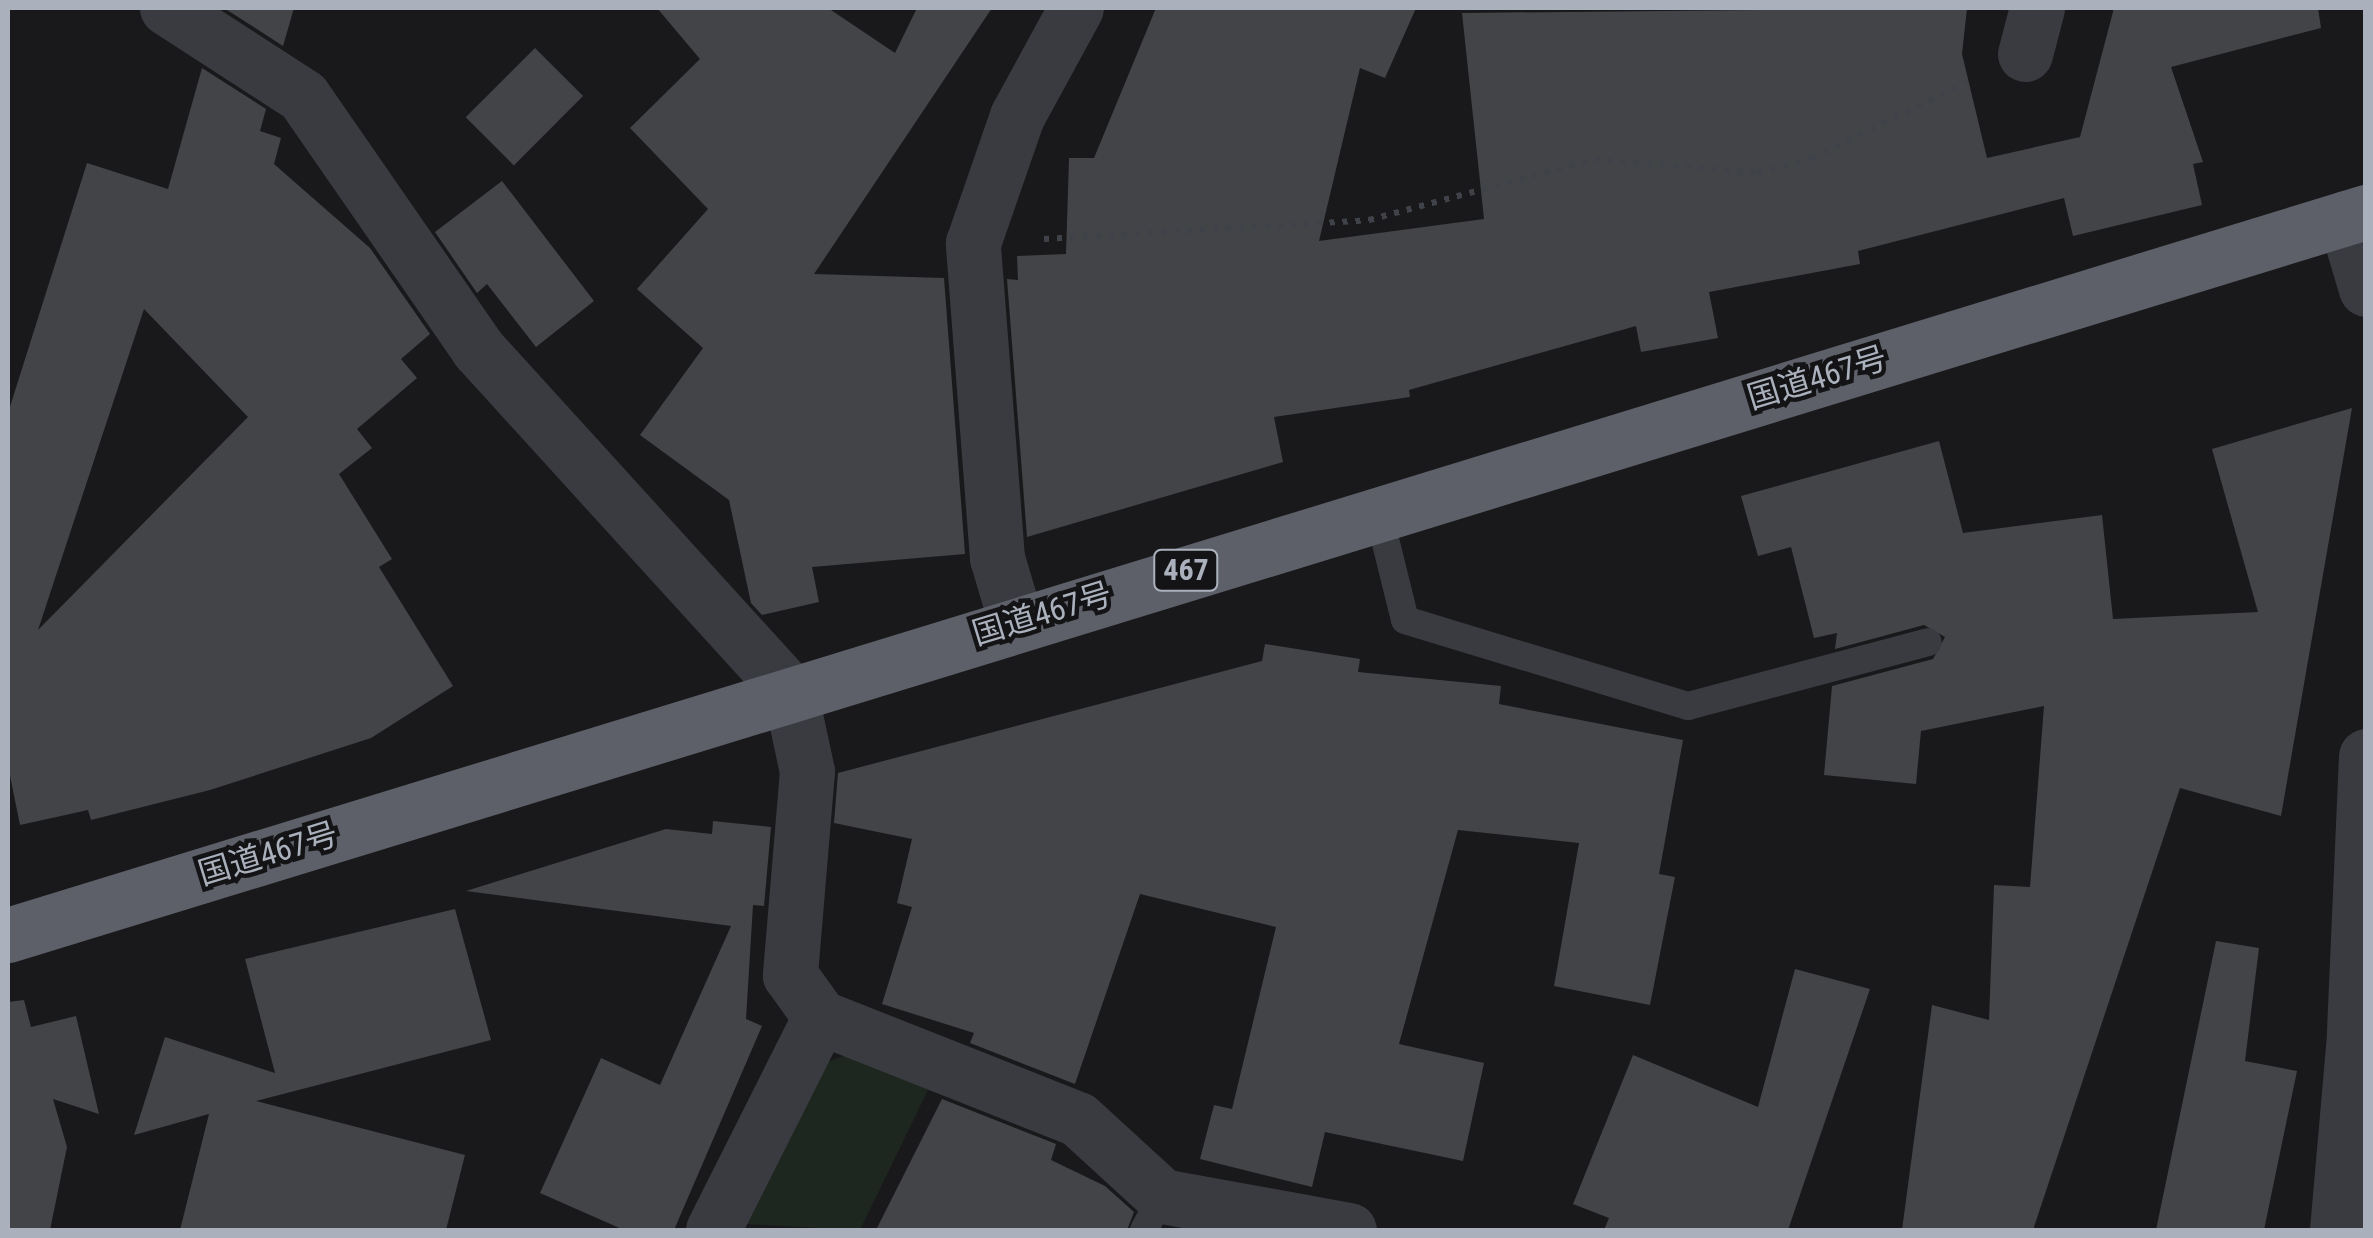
<!DOCTYPE html>
<html>
<head>
<meta charset="utf-8">
<style>
	body { margin:0 }
	#map { position:relative; width:2373px; height:1238px; overflow:hidden; background:#19191b; font-family:"Roboto Condensed","Noto Sans JP",sans-serif }
	div>[style] { position:absolute }
	.green>* { inset:0; background:#1e271f }
	.building>* { inset:0; background:#434448; transform-origin:0 0 }
	.path>* { height:6px; margin-top:-3px; transform-origin:0; background:repeating-linear-gradient(90deg,#3f4248 0 5px,transparent 0 13px) }
	.service>* { height:28px; margin:-14px; padding:0 14px; transform-origin:14px; border-radius:14px; background:#393b40 }
	.minor>* { height:55px; margin:-27.5px; padding:0 27.5px; transform-origin:27.5px; border-radius:27.5px; background:#393b40 }
	.trunk>* { height:55px; margin:-27.5px; padding:0 27.5px; transform-origin:27.5px; border-radius:27.5px; background:#5d6069 }
	span { translate:-50% -50%; white-space:nowrap; text-align:center; line-height:1.15; -webkit-text-stroke:9px #141416; paint-order:stroke }
	.shield-label span { padding:2px 8px; background:#141416; border:2px solid; border-radius:8px; -webkit-text-stroke-width:0 }
	.shield-label { font-size:30px; color:#aab1bc; font-weight:700 }
	.street-label { font-size:32px; color:#aab1bc }
	.frame { position:absolute; inset:0; border:10px solid #aab1bc; pointer-events:none }
</style>
</head>
<body>
<div id="map">
	<div class="green">
		<div style="clip-path:polygon(854px 1052px,929px 1088px,860px 1230px,744px 1224px,820px 1065px)"></div>
	</div>
	<div class="building">
		<div style="clip-path:polygon(224px 8px,294px 8px,283px 46px)"></div>
		<div style="clip-path:polygon(657px 8px,828px 8px,895px 53px,917px 8px,992px 8px,814px 274px,944px 278px,965px 554px,812px 567px,819px 602px,762px 615px,751px 603px,729px 500px,640px 435px,703px 348px,637px 289px,708px 209px,630px 128px,700px 59px)"></div>
		<div style="clip-path:polygon(1156px 8px,1416px 8px,1385px 78px,1360px 68px,1319px 241px,1484px 219px,1462px 13px,1967px 8px,1962px 54px,1987px 158px,2080px 137px,2114px 8px,2318px 8px,2321px 28px,2171px 67px,2203px 162px,2193px 164px,2202px 205px,2073px 236px,2064px 198px,1858px 251px,1860px 264px,1709px 292px,1718px 338px,1641px 352px,1636px 326px,1409px 390px,1410px 397px,1274px 417px,1283px 462px,1027px 537px,1007px 279px,1018px 280px,1017px 256px,1066px 254px,1069px 158px,1094px 158px)"></div>
		<div style="left:535px;top:48px;width:68px;height:98px;rotate:45deg"></div>
		<div style="clip-path:polygon(evenodd,202px 68px,266px 109px,260px 131px,281px 138px,274px 164px,370px 248px,430px 334px,401px 359px,417px 378px,357px 429px,372px 448px,339px 474px,392px 559px,379px 567px,453px 686px,371px 738px,210px 790px,91px 820px,88px 810px,20px 825px,8px 766px,8px 413px,87px 163px,168px 189px,202px 68px,144px 309px,248px 417px,38px 630px,144px 309px)"></div>
		<div style="clip-path:polygon(502px 181px,594px 301px,536px 347px,487px 284px,477px 293px,435px 232px)"></div>
		<div style="clip-path:polygon(2352px 408px,2281px 816px,2180px 788px,2033px 1230px,1902px 1230px,1932px 1005px,1989px 1020px,1994px 885px,2030px 887px,2044px 706px,1921px 731px,1916px 784px,1824px 775px,1832px 686px,1933px 659px,1945px 637px,1924px 625px,1835px 649px,1837px 633px,1814px 638px,1791px 547px,1758px 556px,1741px 496px,1939px 441px,1963px 533px,2102px 515px,2113px 619px,2258px 612px,2212px 449px)"></div>
		<div style="clip-path:polygon(1265px 644px,1360px 659px,1358px 672px,1501px 686px,1499px 704px,1683px 740px,1659px 874px,1675px 877px,1650px 1005px,1554px 986px,1579px 843px,1458px 830px,1399px 1044px,1484px 1063px,1463px 1161px,1325px 1132px,1312px 1187px,1200px 1159px,1214px 1105px,1232px 1109px,1276px 927px,1140px 894px,1075px 1084px,970px 1043px,974px 1033px,882px 1004px,912px 907px,897px 903px,912px 839px,834px 823px,838px 773px,1262px 661px)"></div>
		<div style="clip-path:polygon(713px 821px,771px 827px,764px 906px,753px 905px,746px 1019px,762px 1026px,674px 1230px,624px 1230px,540px 1193px,601px 1058px,660px 1085px,731px 926px,466px 891px,666px 829px,712px 834px)"></div>
		<div style="clip-path:polygon(455px 909px,491px 1040px,256px 1101px,465px 1155px,446px 1230px,180px 1230px,209px 1114px,134px 1135px,165px 1037px,275px 1073px,245px 959px)"></div>
		<div style="clip-path:polygon(2216px 941px,2259px 948px,2245px 1061px,2297px 1071px,2264px 1230px,2156px 1230px)"></div>
		<div style="clip-path:polygon(1795px 969px,1870px 989px,1788px 1230px,1604px 1230px,1609px 1218px,1573px 1204px,1633px 1055px,1758px 1107px)"></div>
		<div style="clip-path:polygon(24px 1000px,31px 1027px,76px 1016px,99px 1114px,53px 1099px,67px 1147px,50px 1230px,8px 1230px,8px 1002px)"></div>
		<div style="clip-path:polygon(942px 1099px,1056px 1144px,1051px 1160px,1105px 1186px,1134px 1212px,1127px 1230px,876px 1230px)"></div>
	</div>
	<div class="path">
		<div style="left:1044px;top:239px;width:326px;rotate:-3.3deg"></div>
		<div style="left:1369px;top:220px;width:234px;rotate:-15.1deg"></div>
		<div style="left:1595px;top:159px;width:164px;rotate:4.9deg"></div>
		<div style="left:1758px;top:173px;width:56px;rotate:-15.5deg"></div>
		<div style="left:1812px;top:158px;width:173px;rotate:-26.1deg"></div>
	</div>
	<div class="service">
		<div style="left:1378px;top:511px;width:112px;rotate:76.1deg"></div>
		<div style="left:1405px;top:620px;width:296px;rotate:16.9deg"></div>
		<div style="left:1688px;top:706px;width:248px;rotate:-14.9deg"></div>
		<div style="left:1144px;top:1230px;width:38px;rotate:-62deg"></div>
	</div>
	<div class="minor">
		<div style="left:167px;top:8px;width:162px;rotate:32.9deg"></div>
		<div style="left:303px;top:96px;width:308px;rotate:55.3deg"></div>
		<div style="left:478px;top:349px;width:464px;rotate:47.7deg"></div>
		<div style="left:790px;top:692px;width:81px;rotate:77.9deg"></div>
		<div style="left:807px;top:771px;width:205px;rotate:94.8deg"></div>
		<div style="left:790px;top:975px;width:52px;rotate:54.5deg"></div>
		<div style="left:820px;top:1017px;width:238px;rotate:116.7deg"></div>
		<div style="left:2025px;top:54px;width:48px;rotate:-75.4deg"></div>
		<div style="left:2345px;top:218px;width:74px;rotate:73.5deg"></div>
		<div style="left:1016px;top:622px;width:67px;rotate:-106.5deg"></div>
		<div style="left:997px;top:558px;width:316px;rotate:-94.4deg"></div>
		<div style="left:973px;top:243px;width:134px;rotate:-70.9deg"></div>
		<div style="left:1017px;top:116px;width:123px;rotate:-61.4deg"></div>
		<div style="left:2366px;top:756px;width:278px;rotate:92.5deg"></div>
		<div style="left:2354px;top:1034px;width:12px;rotate:9deg"></div>
		<div style="left:820px;top:1017px;width:277px;rotate:21.6deg"></div>
		<div style="left:1078px;top:1119px;width:114px;rotate:42.5deg"></div>
		<div style="left:1162px;top:1196px;width:190px;rotate:10.3deg"></div>
		<div style="left:2337px;top:1230px;width:197px;rotate:-85deg"></div>
	</div>
	<div class="trunk">
		<div style="left:8px;top:935px;width:2466px;rotate:-17.05deg"></div>
	</div>
	<div class="shield-label">
		<span style="left:1186px;top:570px">467</span>
	</div>
	<div class="street-label">
		<span style="left:1817px;top:378px;rotate:-17deg">国道467号</span>
		<span style="left:1042px;top:614px;rotate:-17deg">国道467号</span>
		<span style="left:268px;top:854px;rotate:-17deg">国道467号</span>
	</div>
	<div class="frame"></div>
</div>
</body>
</html>
